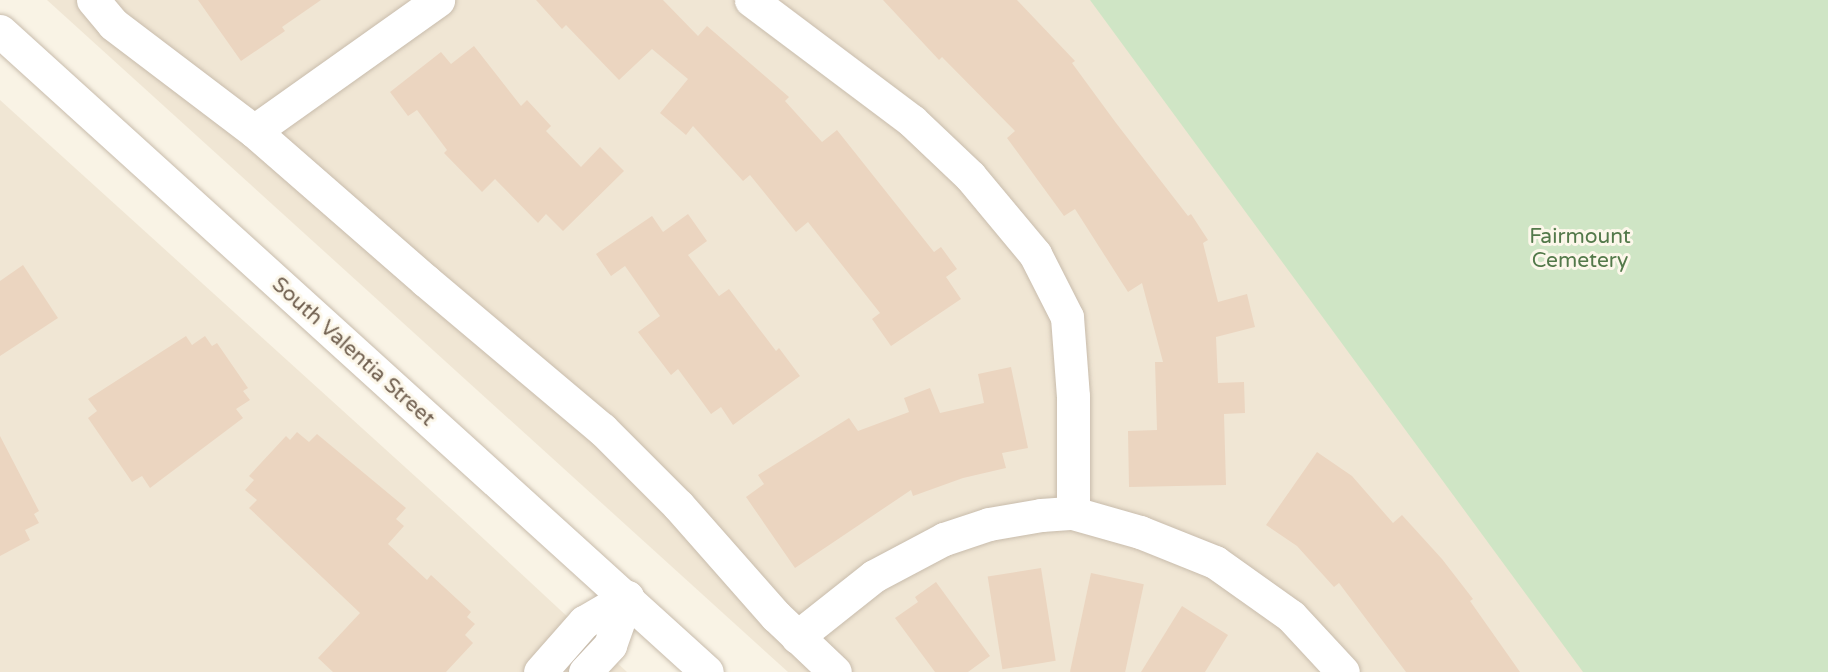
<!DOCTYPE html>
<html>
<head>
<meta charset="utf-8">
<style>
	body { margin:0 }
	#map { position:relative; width:1828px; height:672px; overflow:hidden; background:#f9f3e5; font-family:"Varela Round",sans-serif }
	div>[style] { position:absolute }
	.residential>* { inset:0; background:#f0e6d4 }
	.green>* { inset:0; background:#cfe5c5 }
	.building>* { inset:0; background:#ebd5c0; transform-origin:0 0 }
	.roads { filter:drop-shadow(0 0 2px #c8bcac) drop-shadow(0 0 2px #c8bcac) }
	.street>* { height:33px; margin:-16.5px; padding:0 16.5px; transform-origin:16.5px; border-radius:16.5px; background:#fff }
	.secondary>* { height:33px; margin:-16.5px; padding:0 16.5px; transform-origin:16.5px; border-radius:16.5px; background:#fff }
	span { translate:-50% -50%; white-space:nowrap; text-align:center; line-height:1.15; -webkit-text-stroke:6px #fcf7ea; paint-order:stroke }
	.park-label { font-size:21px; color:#53794a }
	.street-label { font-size:21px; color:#6e5d4d }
</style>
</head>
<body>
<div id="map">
	<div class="residential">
		<div style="clip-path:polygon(47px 0,1092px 0,1584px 672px,788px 672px)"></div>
		<div style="clip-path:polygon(0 100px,459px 516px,627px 672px,0 672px)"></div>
	</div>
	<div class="green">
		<div style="clip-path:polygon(1090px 0,1828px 0,1828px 672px,1583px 672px)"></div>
	</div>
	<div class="building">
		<div style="clip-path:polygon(198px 0,321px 0,282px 27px,285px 31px,241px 61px)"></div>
		<div style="clip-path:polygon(536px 0,663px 0,698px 36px,707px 26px,789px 97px,785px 101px,822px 142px,837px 130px,934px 252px,941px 247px,957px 269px,946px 277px,961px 299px,891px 346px,872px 319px,880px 313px,808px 222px,796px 232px,750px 175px,743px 181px,693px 126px,686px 135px,660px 113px,688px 79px,652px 49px,619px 80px,566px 25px,562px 29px)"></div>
		<div style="clip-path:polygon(883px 0,1017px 0,1075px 61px,1072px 63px,1116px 123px,1188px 216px,1191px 214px,1208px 240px,1203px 243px,1218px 302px,1247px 294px,1255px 327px,1216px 337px,1218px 383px,1244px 382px,1245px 413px,1224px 414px,1226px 485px,1129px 487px,1128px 431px,1157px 430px,1155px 362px,1163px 362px,1142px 283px,1128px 292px,1075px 209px,1064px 216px,1007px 138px,1015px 131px,942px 57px,939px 60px)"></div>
		<div style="clip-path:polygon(474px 46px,521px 106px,527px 100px,551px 126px,546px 131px,581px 167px,600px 147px,624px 171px,563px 231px,546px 214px,538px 223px,495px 179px,482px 192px,444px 153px,447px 150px,417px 110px,408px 116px,390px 92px,441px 52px,451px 64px)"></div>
		<div style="clip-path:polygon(688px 214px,707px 241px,688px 255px,719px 296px,729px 289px,776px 351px,779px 348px,800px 376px,733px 425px,721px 407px,711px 414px,678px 369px,671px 375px,638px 332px,660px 316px,625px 266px,611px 276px,596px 254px,652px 216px,663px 232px)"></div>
		<div style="clip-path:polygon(23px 265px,58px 318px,0 356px,0 281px)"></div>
		<div style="clip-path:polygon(186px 336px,192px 345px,205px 336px,212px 346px,217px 343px,248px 388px,243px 391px,250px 400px,236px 409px,243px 418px,150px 488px,142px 476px,132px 482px,88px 418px,97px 411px,88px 399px)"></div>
		<div style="clip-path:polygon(1011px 367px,1028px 448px,1002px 453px,1006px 468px,963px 478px,913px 496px,911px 490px,795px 568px,746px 497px,764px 484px,758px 475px,849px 418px,858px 431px,909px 412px,904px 398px,930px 388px,940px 413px,984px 403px,978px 374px)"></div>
		<div style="clip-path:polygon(297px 432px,309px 442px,317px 434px,406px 508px,396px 519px,404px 526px,388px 544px,427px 580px,431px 575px,471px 612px,467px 617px,475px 624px,465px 635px,473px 643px,446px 672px,333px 672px,318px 658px,360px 613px,249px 508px,257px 500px,245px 490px,254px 480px,249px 476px,286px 436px,290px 440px)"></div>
		<div style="clip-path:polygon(0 436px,39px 511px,34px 514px,39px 523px,25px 530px,30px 540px,0 556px)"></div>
		<div style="clip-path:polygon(1317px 452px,1352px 476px,1393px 523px,1402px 515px,1442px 559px,1473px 599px,1470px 601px,1520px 672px,1406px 672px,1339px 583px,1334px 587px,1297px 546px,1266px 525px)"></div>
		<div style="left:1041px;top:568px;width:94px;height:54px;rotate:81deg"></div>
		<div style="left:1091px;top:573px;width:54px;height:101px;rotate:12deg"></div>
		<div style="clip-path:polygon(936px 582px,990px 656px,968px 672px,935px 672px,895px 618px,918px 602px,915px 597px)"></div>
		<div style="clip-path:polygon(1182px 606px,1228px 635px,1205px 672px,1141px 672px)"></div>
	</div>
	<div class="roads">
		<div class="street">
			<div style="left:93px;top:0;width:31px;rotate:50deg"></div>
			<div style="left:113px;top:24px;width:177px;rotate:37.2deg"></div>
			<div style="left:254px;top:131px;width:228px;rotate:41.1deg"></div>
			<div style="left:426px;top:281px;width:230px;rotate:40.1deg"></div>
			<div style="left:602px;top:429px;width:107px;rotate:45deg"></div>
			<div style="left:678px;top:505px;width:148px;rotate:48.6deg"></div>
			<div style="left:776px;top:616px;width:81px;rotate:43.5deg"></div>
			<div style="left:751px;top:0;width:201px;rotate:36.9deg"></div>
			<div style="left:912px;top:121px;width:80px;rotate:43.5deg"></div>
			<div style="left:970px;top:176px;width:102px;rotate:50.2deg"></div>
			<div style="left:1035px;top:254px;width:71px;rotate:63.1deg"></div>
			<div style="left:1067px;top:317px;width:79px;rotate:85.7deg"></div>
			<div style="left:1073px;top:396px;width:117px;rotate:90deg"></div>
			<div style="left:254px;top:131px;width:226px;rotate:-35.4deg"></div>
			<div style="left:797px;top:637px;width:98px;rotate:-38.4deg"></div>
			<div style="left:874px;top:576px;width:79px;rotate:-27.9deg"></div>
			<div style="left:944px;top:539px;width:47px;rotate:-18.4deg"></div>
			<div style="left:989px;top:524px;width:53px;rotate:-9.8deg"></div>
			<div style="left:1041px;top:515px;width:32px;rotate:-4deg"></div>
			<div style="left:1073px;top:513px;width:70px;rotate:15.8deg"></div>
			<div style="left:1140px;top:532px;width:81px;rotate:21.8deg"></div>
			<div style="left:1215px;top:562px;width:93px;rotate:35.4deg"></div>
			<div style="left:1291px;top:616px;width:76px;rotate:47.1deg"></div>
			<div style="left:540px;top:672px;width:67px;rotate:-48.7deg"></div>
			<div style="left:584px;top:622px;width:50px;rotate:-30.2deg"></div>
			<div style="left:585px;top:672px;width:37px;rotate:-47deg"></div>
			<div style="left:610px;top:645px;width:51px;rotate:-70.5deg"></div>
		</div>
		<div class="secondary">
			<div style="left:0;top:31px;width:954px;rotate:42.2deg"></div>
		</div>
	</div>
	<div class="park-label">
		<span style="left:1580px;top:249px">Fairmount<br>Cemetery</span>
	</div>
	<div class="street-label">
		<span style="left:353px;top:352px;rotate:42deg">South Valentia Street</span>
	</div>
</div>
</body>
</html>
